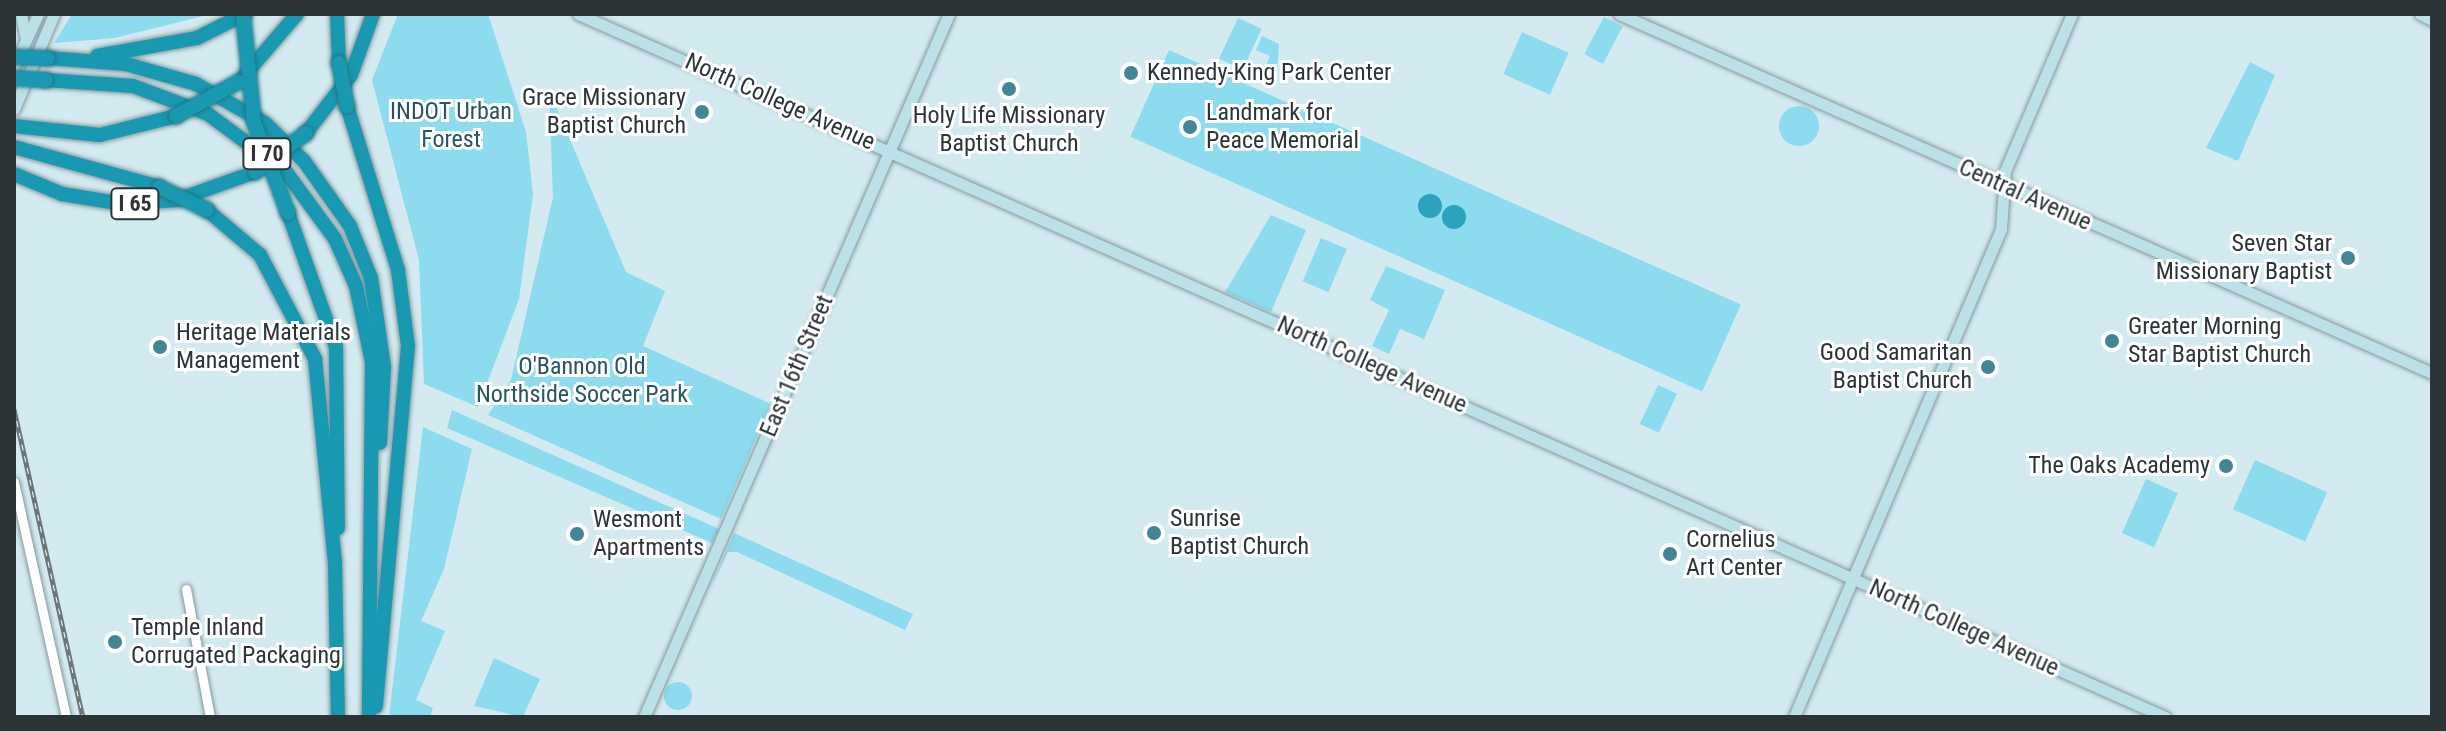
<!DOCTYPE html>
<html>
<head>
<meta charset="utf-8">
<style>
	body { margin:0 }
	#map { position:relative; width:2446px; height:731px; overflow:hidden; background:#d3eaf0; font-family:"Roboto Condensed",sans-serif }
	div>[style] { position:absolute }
	.green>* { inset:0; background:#8cdbee; transform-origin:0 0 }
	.round { border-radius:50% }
	.water>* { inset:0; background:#2ba3bc }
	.roads { filter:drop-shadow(0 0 2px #84999f) drop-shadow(0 0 2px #84999f) }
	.tertiary>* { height:9px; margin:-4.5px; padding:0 4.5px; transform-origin:4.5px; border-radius:4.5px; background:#fff }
	.secondary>* { height:11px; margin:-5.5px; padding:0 5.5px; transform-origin:5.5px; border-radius:5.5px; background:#bae0e8 }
	.motorway>* { height:14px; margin:-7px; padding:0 7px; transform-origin:7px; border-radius:7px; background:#1899b1 }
	.rail>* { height:5px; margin-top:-2.5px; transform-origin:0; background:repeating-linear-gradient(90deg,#fff 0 6px,#69777b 0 12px); box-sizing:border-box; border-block:2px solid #69777b }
	.bridges { filter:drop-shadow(0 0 2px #1f7686) drop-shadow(0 0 2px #1f7686) }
	.motorway-bridge>* { height:14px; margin:-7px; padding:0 7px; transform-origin:7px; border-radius:7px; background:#1899b1 }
	.dots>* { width:22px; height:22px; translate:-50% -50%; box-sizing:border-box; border:4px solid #fff; border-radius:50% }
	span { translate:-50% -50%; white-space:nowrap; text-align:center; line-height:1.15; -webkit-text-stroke:6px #fff; paint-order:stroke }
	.shield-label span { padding:2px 6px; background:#fff; border:2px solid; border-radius:6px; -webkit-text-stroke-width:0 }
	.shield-label { font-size:22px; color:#2b3436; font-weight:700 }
	.poi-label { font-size:24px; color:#2b3436 }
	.left { translate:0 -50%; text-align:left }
	.right { translate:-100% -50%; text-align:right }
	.street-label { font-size:24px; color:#2b3436 }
	.park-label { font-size:24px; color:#265661 }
	.frame { position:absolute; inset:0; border:16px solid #2b3436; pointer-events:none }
</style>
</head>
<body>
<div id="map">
	<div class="green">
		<div style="clip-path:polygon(72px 14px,211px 14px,115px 38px,54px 43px)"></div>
		<div style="clip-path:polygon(398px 14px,488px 14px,526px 132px,533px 194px,519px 299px,478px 407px,424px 384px,419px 260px,372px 80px)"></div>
		<div style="left:1604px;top:17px;width:21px;height:42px;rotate:28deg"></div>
		<div style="left:1238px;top:18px;width:26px;height:45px;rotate:25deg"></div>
		<div style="left:1522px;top:32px;width:51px;height:46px;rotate:24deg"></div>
		<div style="clip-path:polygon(1262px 36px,1279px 44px,1277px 72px,1266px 66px,1270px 56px,1256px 50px)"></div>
		<div style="left:1169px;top:50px;width:626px;height:95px;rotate:24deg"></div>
		<div style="clip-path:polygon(2250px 62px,2275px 75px,2238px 161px,2206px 148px)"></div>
		<div style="clip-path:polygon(549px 90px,626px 272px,665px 291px,643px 346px,771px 404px,721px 519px,488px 415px,511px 380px,553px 197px)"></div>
		<div class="round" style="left:1779px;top:106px;width:40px;height:40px"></div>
		<div style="clip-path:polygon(1271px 215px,1306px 230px,1271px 312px,1225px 292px)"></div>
		<div style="left:1321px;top:238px;width:28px;height:47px;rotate:23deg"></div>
		<div style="clip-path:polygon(1386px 266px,1445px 290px,1424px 339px,1400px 329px,1389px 354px,1372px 346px,1389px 310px,1370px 300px)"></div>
		<div style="left:1658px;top:385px;width:21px;height:43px;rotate:25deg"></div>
		<div style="clip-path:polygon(452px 410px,719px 529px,712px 543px,447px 428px)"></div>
		<div style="clip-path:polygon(423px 427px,472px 449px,444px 569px,421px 621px,445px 631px,416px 700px,433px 708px,430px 717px,389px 717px)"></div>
		<div style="left:2255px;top:460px;width:79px;height:54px;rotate:24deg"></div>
		<div style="left:2146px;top:479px;width:35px;height:59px;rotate:24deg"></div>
		<div style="clip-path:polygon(734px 533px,913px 614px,905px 630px,737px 552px,728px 552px,710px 589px)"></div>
		<div style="clip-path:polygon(494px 658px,540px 679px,523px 717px,474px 706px)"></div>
		<div class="round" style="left:664px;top:682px;width:28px;height:28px"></div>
	</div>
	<div class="water">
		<div class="round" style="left:1418px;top:194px;width:24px;height:24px"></div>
		<div class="round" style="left:1442px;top:205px;width:24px;height:24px"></div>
	</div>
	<div class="roads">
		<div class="tertiary">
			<div style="left:14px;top:482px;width:241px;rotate:77.5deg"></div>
			<div style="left:186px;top:589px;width:130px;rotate:79.4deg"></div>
		</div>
		<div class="secondary">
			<div style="left:21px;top:14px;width:26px;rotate:79deg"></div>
			<div style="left:578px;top:14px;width:1736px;rotate:23.89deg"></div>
			<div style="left:1619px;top:14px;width:889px;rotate:23.83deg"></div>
			<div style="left:2420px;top:14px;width:13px;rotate:27deg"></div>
			<div style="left:14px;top:66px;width:57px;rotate:-65.2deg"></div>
			<div style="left:14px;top:109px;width:103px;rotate:-67.2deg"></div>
			<div style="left:644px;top:717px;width:766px;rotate:-66.55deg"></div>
			<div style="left:1794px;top:717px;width:530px;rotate:-67.01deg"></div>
			<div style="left:2001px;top:229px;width:58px;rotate:-86.1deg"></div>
			<div style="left:2005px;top:171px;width:171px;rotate:-66.9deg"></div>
		</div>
		<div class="motorway">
			<div style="left:337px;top:14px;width:49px;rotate:87.7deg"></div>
			<div style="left:97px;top:56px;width:102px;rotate:-10.2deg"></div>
			<div style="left:197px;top:38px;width:54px;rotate:-26.6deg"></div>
			<div style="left:48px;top:58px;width:78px;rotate:4.4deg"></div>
			<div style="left:126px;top:64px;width:73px;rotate:15.9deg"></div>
			<div style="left:196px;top:84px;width:79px;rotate:29.5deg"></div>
			<div style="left:265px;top:123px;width:54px;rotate:44.3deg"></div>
			<div style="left:304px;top:161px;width:80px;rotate:54.7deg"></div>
			<div style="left:350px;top:226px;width:56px;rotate:68deg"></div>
			<div style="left:371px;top:278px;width:90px;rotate:81.7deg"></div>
			<div style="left:384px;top:367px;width:76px;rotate:93deg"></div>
			<div style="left:243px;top:77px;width:83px;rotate:-49.4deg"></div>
			<div style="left:46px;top:80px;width:87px;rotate:3.9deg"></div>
			<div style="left:133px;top:86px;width:80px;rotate:20.5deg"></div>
			<div style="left:208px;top:114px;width:97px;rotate:36.6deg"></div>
			<div style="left:286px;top:172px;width:83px;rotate:53.8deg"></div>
			<div style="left:335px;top:239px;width:51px;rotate:65.9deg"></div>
			<div style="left:356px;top:286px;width:78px;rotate:78.1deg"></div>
			<div style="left:372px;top:362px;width:355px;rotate:90.5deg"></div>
			<div style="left:347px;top:106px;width:172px;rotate:72.7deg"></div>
			<div style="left:398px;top:270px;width:77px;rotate:82.5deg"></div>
			<div style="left:408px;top:346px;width:362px;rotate:95.1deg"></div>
			<div style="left:14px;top:126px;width:86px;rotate:6deg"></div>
			<div style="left:100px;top:135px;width:78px;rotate:-14deg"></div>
			<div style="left:306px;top:133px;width:73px;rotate:-52.2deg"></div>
			<div style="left:351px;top:75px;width:65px;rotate:-70.2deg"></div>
			<div style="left:14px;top:147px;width:150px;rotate:15.4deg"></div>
			<div style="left:14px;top:174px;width:52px;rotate:22.6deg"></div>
			<div style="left:62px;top:194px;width:62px;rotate:9.3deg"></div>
			<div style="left:123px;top:204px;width:54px;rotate:-4.2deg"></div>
			<div style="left:177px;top:200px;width:83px;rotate:-19.7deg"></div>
			<div style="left:207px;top:210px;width:70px;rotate:40.3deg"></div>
			<div style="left:260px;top:255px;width:118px;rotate:62.1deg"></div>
			<div style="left:315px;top:359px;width:205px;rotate:84.4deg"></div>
			<div style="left:335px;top:563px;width:154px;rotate:88.9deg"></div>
			<div style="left:288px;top:213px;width:142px;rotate:70.3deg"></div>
			<div style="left:336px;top:347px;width:181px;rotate:89.4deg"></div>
		</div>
	</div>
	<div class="rail">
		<div style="left:14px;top:409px;width:316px;rotate:77.4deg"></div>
	</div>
	<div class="bridges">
		<div class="motorway-bridge">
			<div style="left:243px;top:14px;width:109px;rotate:84.2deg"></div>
			<div style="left:254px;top:122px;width:97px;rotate:69.5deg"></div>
			<div style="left:14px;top:57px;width:34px;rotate:2deg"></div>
			<div style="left:339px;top:63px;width:44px;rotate:79.5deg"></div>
			<div style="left:14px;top:78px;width:32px;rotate:4deg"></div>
			<div style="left:176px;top:116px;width:71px;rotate:-28.7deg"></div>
			<div style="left:255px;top:172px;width:64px;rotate:-37.4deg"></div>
			<div style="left:159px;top:187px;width:53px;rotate:25.6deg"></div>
		</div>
	</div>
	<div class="dots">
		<div style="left:1131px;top:73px;background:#428595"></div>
		<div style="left:1009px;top:89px;background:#428595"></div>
		<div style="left:702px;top:112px;background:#428595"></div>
		<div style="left:1190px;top:127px;background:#428595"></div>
		<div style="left:2348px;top:258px;background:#428595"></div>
		<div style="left:2112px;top:341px;background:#428595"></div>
		<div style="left:160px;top:347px;background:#428595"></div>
		<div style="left:1988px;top:367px;background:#428595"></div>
		<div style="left:2226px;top:466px;background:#428595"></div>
		<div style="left:1154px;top:533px;background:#428595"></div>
		<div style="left:577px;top:534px;background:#428595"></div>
		<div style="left:1670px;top:554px;background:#428595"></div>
		<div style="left:115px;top:642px;background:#428595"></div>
	</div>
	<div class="shield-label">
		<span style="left:267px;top:154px">I 70</span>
		<span style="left:135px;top:204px">I 65</span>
	</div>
	<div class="poi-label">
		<span class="left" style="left:1147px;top:73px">Kennedy-King Park Center</span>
		<span class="right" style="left:686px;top:112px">Grace Missionary<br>Baptist Church</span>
		<span class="left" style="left:1206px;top:127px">Landmark for<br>Peace Memorial</span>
		<span style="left:1009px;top:130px">Holy Life Missionary<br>Baptist Church</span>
		<span class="right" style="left:2332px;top:258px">Seven Star<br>Missionary Baptist</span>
		<span class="left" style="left:2128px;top:341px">Greater Morning<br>Star Baptist Church</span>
		<span class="left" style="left:176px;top:347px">Heritage Materials<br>Management</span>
		<span class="right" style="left:1972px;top:367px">Good Samaritan<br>Baptist Church</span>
		<span class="right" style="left:2210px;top:466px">The Oaks Academy</span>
		<span class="left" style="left:1170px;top:533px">Sunrise<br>Baptist Church</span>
		<span class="left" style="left:593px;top:534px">Wesmont<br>Apartments</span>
		<span class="left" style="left:1686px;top:554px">Cornelius<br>Art Center</span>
		<span class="left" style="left:131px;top:642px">Temple Inland<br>Corrugated Packaging</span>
	</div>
	<div class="street-label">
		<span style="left:780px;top:102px;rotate:24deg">North College Avenue</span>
		<span style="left:2025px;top:195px;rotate:24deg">Central Avenue</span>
		<span style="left:1372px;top:365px;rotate:24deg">North College Avenue</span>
		<span style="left:797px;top:366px;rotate:-67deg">East 16th Street</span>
		<span style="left:1964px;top:628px;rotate:24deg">North College Avenue</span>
	</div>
	<div class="park-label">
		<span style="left:451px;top:126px">INDOT Urban<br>Forest</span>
		<span style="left:582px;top:381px">O'Bannon Old<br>Northside Soccer Park</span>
	</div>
	<div class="frame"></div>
</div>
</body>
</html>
